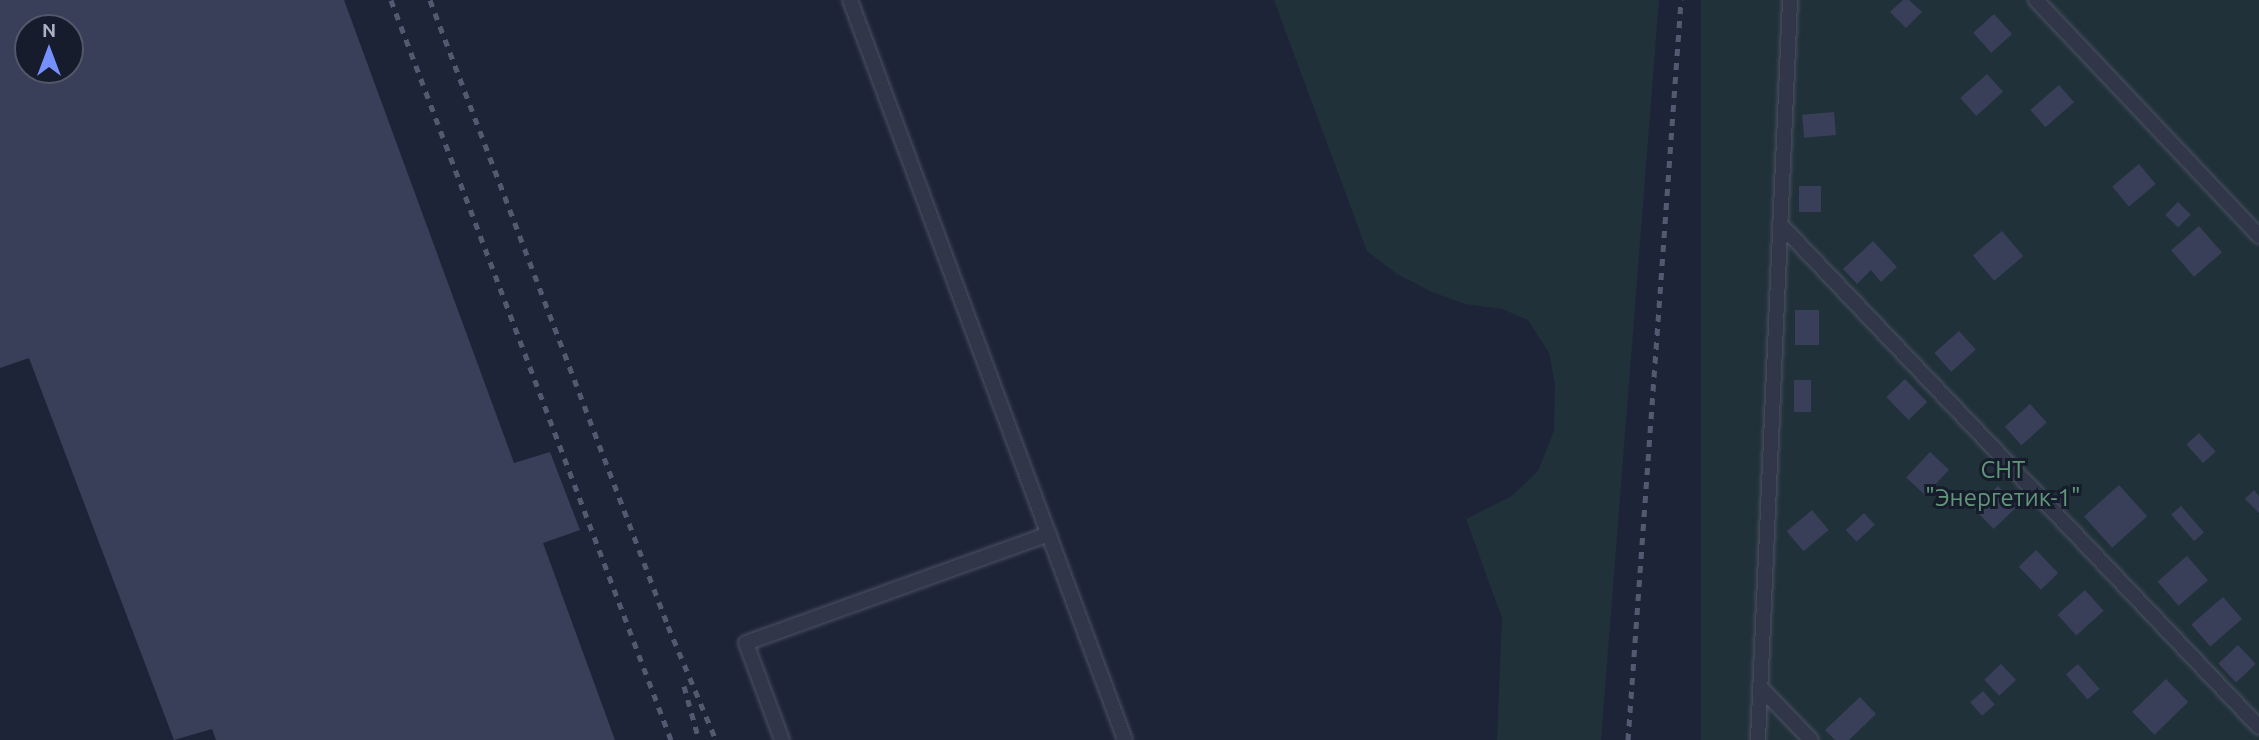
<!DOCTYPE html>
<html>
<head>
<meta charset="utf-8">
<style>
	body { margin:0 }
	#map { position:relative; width:2259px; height:740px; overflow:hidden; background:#1e2438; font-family:Ubuntu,sans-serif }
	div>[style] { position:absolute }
	.green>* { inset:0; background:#203139; transform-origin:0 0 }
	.building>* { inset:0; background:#393f58; transform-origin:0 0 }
	.roads { filter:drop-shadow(0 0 2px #4c5163) drop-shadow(0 0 2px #4c5163) }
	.service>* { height:14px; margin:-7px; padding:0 7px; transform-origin:7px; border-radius:7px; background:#313648 }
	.rail>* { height:5px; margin-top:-2.5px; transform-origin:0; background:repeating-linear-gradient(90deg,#535970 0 7px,transparent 0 14px) }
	span { translate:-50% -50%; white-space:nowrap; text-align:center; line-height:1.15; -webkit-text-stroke:6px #171c2c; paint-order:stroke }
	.park-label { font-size:24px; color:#619779 }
	.north { position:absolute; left:14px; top:14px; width:70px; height:70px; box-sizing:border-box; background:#171c2c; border:2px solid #525769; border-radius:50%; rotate:0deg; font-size:19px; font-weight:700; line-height:28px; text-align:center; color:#abb0c5 }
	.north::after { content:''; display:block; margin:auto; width:24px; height:32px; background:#7790ff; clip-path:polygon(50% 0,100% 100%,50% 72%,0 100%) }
</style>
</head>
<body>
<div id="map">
	<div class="green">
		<div style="clip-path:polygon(1274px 0,1659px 0,1601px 740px,1497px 740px,1502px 618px,1466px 519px,1512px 496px,1538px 471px,1554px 431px,1555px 384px,1549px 353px,1528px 320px,1502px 309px,1465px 304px,1432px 292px,1397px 274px,1367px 251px)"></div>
		<div style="left:1701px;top:0;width:558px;height:742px"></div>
	</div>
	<div class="building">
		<div style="clip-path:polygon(evenodd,0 0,344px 0,514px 463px,550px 452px,580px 530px,543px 543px,615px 740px,216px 740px,212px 729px,174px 740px,29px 358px,0 368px,0 0,28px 28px,70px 28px,70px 70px,28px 70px,28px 28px)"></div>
		<div style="clip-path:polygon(1903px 0,1909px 0,1922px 12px,1906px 28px,1890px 12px)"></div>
		<div style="left:1994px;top:14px;width:27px;height:28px;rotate:48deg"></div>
		<div style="left:1987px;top:74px;width:24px;height:36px;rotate:48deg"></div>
		<div style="left:2059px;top:85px;width:23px;height:38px;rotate:49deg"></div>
		<div style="left:1834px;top:112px;width:23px;height:32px;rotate:85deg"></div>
		<div style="left:2139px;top:164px;width:26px;height:35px;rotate:50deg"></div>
		<div style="left:1799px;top:186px;width:22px;height:26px"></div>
		<div style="left:2178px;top:202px;width:18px;height:18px;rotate:45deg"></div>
		<div style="left:2199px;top:226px;width:35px;height:37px;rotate:49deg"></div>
		<div style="left:2002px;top:231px;width:33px;height:38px;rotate:50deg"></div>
		<div style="clip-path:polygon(1873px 241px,1897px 267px,1881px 282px,1871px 270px,1857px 284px,1843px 269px)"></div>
		<div style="left:1795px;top:310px;width:24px;height:35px"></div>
		<div style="left:1959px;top:331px;width:25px;height:33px;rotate:48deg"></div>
		<div style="left:1905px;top:379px;width:32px;height:26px;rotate:46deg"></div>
		<div style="left:1794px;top:380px;width:17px;height:32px"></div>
		<div style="left:2030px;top:404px;width:25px;height:34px;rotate:48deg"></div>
		<div style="left:2199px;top:433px;width:25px;height:17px;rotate:48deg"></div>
		<div style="left:1930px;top:452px;width:26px;height:35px;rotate:43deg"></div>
		<div style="left:2119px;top:485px;width:42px;height:47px;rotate:48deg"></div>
		<div style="left:1998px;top:486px;width:28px;height:33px;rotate:46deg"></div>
		<div style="clip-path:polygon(2254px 490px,2259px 496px,2259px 513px,2245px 499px)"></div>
		<div style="left:2181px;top:506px;width:35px;height:13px;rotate:49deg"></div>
		<div style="left:1812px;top:510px;width:26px;height:33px;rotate:50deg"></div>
		<div style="left:1864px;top:513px;width:16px;height:25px;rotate:47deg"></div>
		<div style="left:2036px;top:550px;width:32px;height:24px;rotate:46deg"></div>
		<div style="left:2187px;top:556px;width:32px;height:39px;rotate:49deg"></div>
		<div style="left:2085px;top:590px;width:28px;height:37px;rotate:48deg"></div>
		<div style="left:2223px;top:597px;width:29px;height:42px;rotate:49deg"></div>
		<div style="left:2238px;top:645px;width:26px;height:27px;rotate:47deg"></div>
		<div style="left:2001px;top:664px;width:22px;height:23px;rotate:47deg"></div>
		<div style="left:2078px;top:664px;width:33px;height:16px;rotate:49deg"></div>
		<div style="left:2166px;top:679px;width:32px;height:47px;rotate:46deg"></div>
		<div style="left:1983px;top:691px;width:18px;height:17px;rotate:49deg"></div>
		<div style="clip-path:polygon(1860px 697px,1876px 714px,1849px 740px,1835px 740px,1825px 730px)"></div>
	</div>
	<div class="roads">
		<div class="service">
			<div style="left:850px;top:0;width:789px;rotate:69.61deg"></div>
			<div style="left:2036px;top:0;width:325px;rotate:46.6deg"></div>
			<div style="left:1781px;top:225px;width:693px;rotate:46.4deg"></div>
			<div style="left:1761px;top:688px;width:72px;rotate:46.1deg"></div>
			<div style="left:782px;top:740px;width:103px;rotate:-110.4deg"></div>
			<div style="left:746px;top:643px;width:322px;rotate:-19.8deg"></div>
			<div style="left:1758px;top:740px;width:741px;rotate:-87.52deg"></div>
		</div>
	</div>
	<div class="rail">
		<div style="left:391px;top:0;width:791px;rotate:69.27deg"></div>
		<div style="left:430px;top:0;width:670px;rotate:69.18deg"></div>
		<div style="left:668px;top:626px;width:124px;rotate:67.2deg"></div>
		<div style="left:684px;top:686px;width:56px;rotate:74.5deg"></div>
		<div style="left:1628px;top:740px;width:742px;rotate:-85.9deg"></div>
	</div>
	<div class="park-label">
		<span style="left:2003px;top:484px">СНТ<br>"Энергетик-1"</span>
	</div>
	<div class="north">N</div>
</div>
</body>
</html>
